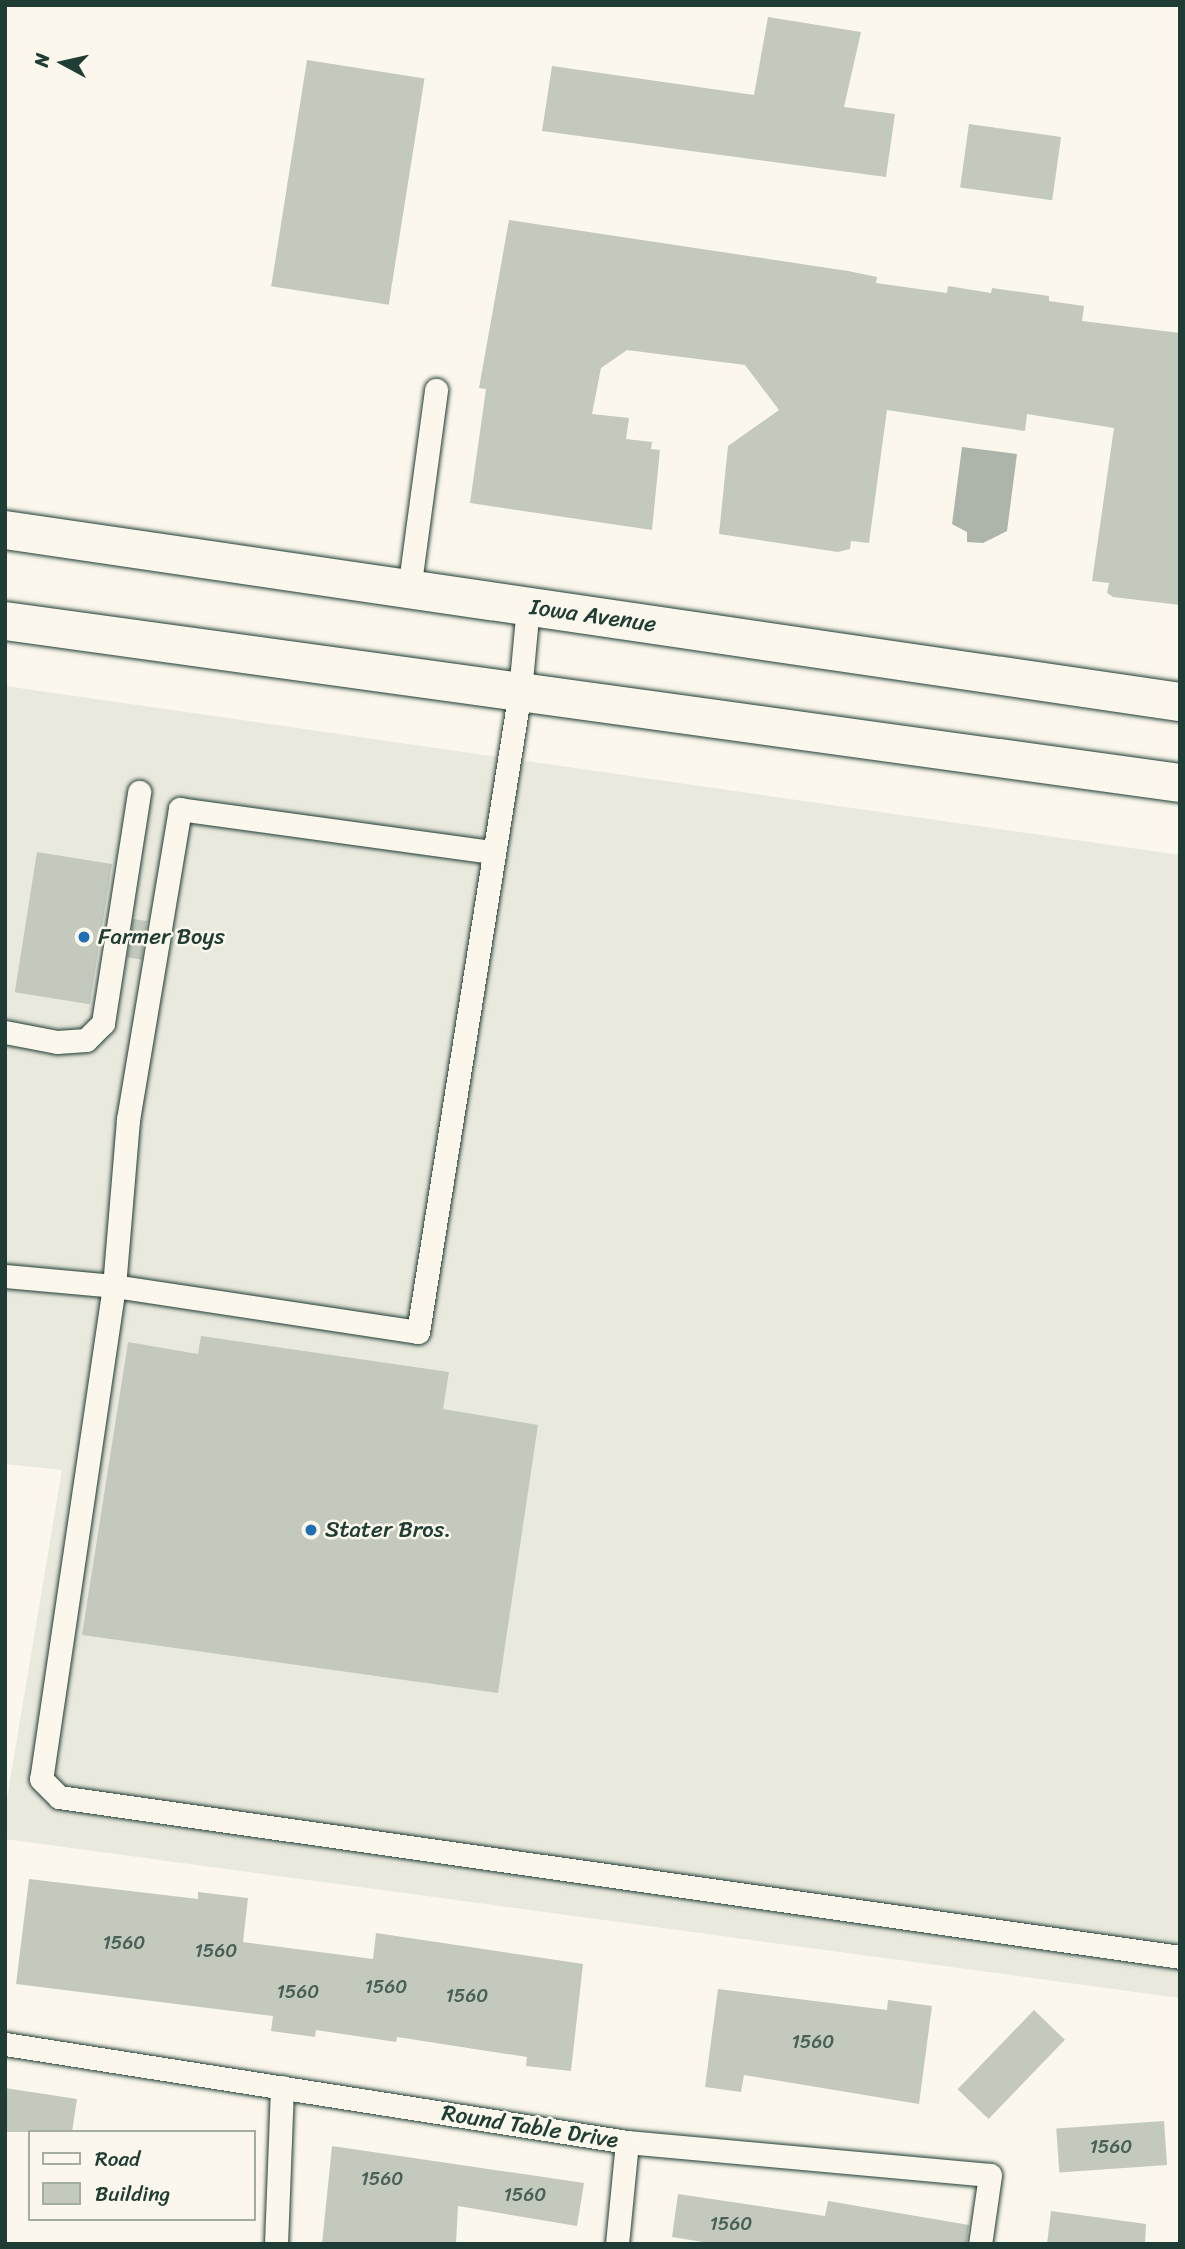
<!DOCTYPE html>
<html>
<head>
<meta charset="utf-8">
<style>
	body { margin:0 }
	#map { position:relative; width:1185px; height:2249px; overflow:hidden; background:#fbf7ec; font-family:Sriracha,sans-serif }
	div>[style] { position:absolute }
	.built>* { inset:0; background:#eae9de }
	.water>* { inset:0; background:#adb4aa }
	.building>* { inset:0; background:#c4c9be; transform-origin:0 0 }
	.roads { filter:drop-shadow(0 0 2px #1f3d34) drop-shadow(0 0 2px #1f3d34) }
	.lane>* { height:23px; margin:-11.5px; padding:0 11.5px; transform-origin:11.5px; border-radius:11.5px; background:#fbf7ec }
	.primary>* { height:38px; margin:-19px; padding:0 19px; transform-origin:19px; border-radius:19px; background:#fbf7ec }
	.dots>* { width:19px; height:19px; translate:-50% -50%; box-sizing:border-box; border:4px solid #fbf7ec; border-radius:50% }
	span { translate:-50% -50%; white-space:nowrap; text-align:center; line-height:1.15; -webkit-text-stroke:5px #fbf7ec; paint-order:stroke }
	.number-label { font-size:19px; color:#486056 }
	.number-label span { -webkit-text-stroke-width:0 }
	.street-label { font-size:23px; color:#1f3d34 }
	.poi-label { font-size:23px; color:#1f3d34 }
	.left { translate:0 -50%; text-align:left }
	.frame { position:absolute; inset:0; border:7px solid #1f3d34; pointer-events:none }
	.legend { position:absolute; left:28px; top:2130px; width:228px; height:91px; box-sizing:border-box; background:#fbf7ec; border:2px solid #a3ada2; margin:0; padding:9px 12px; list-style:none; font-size:21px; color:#1f3d34 }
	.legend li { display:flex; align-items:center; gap:14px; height:35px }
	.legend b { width:35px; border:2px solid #a3ada2 }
	.north { position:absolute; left:28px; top:28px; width:70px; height:70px; -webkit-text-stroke:5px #fbf7ec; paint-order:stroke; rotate:278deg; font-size:19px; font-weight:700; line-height:28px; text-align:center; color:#1f3d34 }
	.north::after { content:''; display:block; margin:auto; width:24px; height:32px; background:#1f3d34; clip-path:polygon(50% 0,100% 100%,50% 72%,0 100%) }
</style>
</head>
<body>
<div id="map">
	<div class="built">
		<div style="clip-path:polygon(5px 686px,1180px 855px,1180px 1998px,5px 1839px,5px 1810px,62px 1470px,5px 1464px)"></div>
	</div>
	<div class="water">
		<div style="clip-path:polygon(962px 447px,1017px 454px,1007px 531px,983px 543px,967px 542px,967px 532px,952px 524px)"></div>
	</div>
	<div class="building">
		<div style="clip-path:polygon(768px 17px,861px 32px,844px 107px,895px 114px,886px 177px,542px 131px,552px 66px,754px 95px)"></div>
		<div style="left:307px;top:60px;width:119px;height:229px;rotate:9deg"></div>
		<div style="left:969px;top:124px;width:93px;height:64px;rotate:8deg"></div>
		<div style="clip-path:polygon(509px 220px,848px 271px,877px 277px,876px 283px,947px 293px,948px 286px,991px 293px,992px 288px,1049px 296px,1049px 301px,1084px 306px,1082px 321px,1180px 333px,1180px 605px,1113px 597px,1107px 593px,1109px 583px,1092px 581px,1114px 428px,1027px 414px,1025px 431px,887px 410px,869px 543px,851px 541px,850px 549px,838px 552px,719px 534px,728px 446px,779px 410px,745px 365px,627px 350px,601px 368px,592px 414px,629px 418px,626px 439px,652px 442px,651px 449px,660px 450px,652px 530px,470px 503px,486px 389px,479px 388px)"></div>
		<div style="left:37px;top:852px;width:76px;height:142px;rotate:9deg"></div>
		<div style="left:133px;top:919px;width:14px;height:39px;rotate:8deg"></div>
		<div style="clip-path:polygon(201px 1336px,449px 1372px,443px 1409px,538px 1425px,498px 1693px,82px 1635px,128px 1342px,198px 1354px)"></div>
		<div style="clip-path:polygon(29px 1879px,198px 1899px,198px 1892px,248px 1898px,243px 1942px,373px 1959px,376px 1933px,583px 1964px,571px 2071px,526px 2066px,527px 2057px,397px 2037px,396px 2042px,316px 2030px,315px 2037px,271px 2031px,273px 2016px,16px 1984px)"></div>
		<div style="clip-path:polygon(718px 1989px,887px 2010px,888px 2000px,932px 2006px,919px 2104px,744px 2075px,741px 2092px,705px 2087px)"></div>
		<div style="left:1034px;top:2010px;width:43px;height:110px;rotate:44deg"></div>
		<div style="clip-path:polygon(5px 2088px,77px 2099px,72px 2132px,5px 2132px)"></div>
		<div style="left:1164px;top:2121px;width:44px;height:108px;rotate:86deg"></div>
		<div style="clip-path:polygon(332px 2146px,584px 2183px,577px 2226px,458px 2206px,456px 2244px,322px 2244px)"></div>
		<div style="clip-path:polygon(678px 2194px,825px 2216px,828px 2201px,969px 2225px,966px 2244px,715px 2244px,672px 2237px)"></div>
		<div style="clip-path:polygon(1051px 2211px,1146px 2224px,1145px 2244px,1047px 2244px)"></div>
	</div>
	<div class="roads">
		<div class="lane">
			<div style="left:409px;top:590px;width:202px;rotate:-82.3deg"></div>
			<div style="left:492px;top:852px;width:315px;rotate:-172.2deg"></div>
			<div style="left:180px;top:809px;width:315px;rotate:99.5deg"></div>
			<div style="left:128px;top:1120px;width:167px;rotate:94.8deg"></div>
			<div style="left:114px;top:1286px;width:498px;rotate:98.4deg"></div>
			<div style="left:41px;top:1779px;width:25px;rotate:45deg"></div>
			<div style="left:59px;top:1797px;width:1132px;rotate:8.12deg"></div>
			<div style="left:5px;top:1032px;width:53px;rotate:10.9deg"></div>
			<div style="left:57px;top:1042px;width:29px;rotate:-4deg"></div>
			<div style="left:86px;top:1040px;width:24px;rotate:-45deg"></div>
			<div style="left:103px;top:1023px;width:234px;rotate:-81.1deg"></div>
			<div style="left:5px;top:1276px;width:109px;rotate:5.2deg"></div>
			<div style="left:114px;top:1286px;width:307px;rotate:8.6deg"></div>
			<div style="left:418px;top:1332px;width:649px;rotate:-80.96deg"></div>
			<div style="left:520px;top:691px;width:84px;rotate:-84.6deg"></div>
			<div style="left:5px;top:2044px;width:630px;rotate:8.95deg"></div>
			<div style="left:627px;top:2142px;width:364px;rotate:5.2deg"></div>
			<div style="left:990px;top:2175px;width:70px;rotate:98.2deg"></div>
			<div style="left:276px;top:2244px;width:157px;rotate:-87.8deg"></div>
			<div style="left:617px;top:2244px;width:102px;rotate:-84.4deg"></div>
		</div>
		<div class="primary">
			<div style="left:5px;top:530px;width:1188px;rotate:8.33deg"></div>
			<div style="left:5px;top:621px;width:1186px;rotate:7.85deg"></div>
		</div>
	</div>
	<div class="dots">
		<div style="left:84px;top:937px;background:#1f6fb2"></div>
		<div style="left:311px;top:1530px;background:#1f6fb2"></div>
	</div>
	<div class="number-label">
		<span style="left:124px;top:1943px">1560</span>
		<span style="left:216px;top:1951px">1560</span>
		<span style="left:386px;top:1987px">1560</span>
		<span style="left:298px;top:1992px">1560</span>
		<span style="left:467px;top:1996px">1560</span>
		<span style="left:813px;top:2042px">1560</span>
		<span style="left:1111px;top:2147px">1560</span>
		<span style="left:382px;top:2179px">1560</span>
		<span style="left:525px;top:2195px">1560</span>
		<span style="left:731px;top:2224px">1560</span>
	</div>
	<div class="street-label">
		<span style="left:593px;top:616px;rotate:8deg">Iowa Avenue</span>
		<span style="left:530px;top:2127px;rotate:9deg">Round Table Drive</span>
	</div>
	<div class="poi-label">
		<span class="left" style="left:98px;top:937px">Farmer Boys</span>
		<span class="left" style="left:325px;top:1530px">Stater Bros.</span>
	</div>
	<div class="frame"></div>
	<ul class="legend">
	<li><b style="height:9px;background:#fbf7ec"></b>Road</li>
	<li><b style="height:19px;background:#c4c9be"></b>Building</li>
	</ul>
	<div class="north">N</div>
</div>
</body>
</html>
